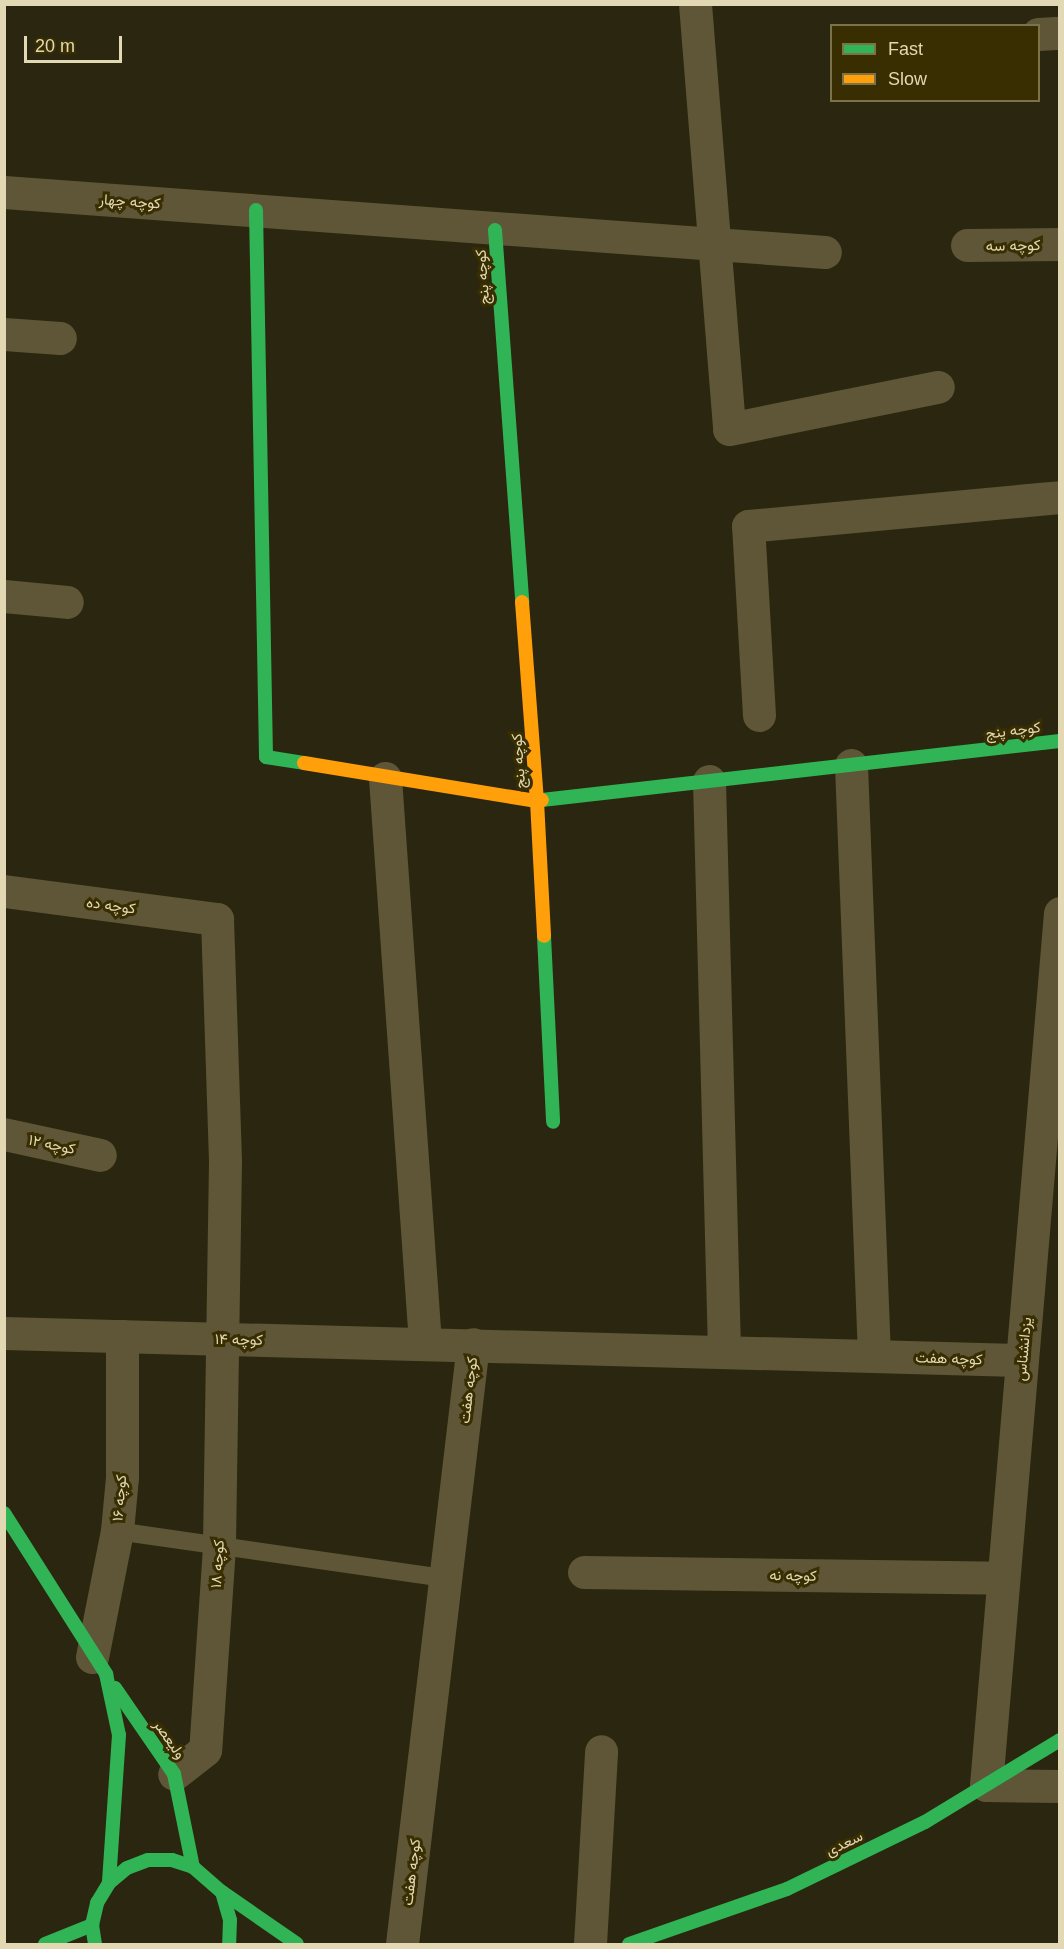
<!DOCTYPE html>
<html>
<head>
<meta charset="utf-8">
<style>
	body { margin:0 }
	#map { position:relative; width:1064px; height:1949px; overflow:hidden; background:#2b260f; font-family:Helvetica,Vazirmatn,sans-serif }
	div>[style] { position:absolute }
	.lane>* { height:18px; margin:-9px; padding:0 9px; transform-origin:9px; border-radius:9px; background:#5e5637 }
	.street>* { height:33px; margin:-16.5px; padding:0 16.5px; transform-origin:16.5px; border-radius:16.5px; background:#5e5637 }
	.fast>* { height:14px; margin:-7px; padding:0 7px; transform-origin:7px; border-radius:7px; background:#30b455 }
	.slow>* { height:14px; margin:-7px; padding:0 7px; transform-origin:7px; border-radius:7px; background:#ff9f0a }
	span { translate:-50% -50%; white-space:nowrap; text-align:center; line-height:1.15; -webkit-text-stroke:6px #382e02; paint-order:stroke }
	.street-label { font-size:15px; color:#e2d8b3 }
	.frame { position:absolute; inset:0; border:6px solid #e2d8b3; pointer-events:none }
	.legend { position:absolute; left:830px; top:24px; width:210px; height:78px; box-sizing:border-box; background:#382e02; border:2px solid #7c7249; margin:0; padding:8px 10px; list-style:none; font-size:18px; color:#e2d8b3 }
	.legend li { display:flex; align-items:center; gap:12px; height:30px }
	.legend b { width:30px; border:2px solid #7c7249 }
	.scale { position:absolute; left:24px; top:36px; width:98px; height:27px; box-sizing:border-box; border:3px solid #e2d8b3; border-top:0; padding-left:8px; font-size:18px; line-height:21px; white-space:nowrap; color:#e2d8b3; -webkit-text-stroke:4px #382e02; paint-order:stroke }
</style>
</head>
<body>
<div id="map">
	<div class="lane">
		<div style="left:117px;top:1531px;width:331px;rotate:8.2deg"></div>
	</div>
	<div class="street">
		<div style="left:695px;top:4px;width:426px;rotate:85.4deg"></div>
		<div style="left:729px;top:429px;width:213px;rotate:-11.4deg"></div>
		<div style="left:1038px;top:34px;width:22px;rotate:-3deg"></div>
		<div style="left:4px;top:192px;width:823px;rotate:4.18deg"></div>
		<div style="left:967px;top:245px;width:93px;rotate:-0.6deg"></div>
		<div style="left:4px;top:334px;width:56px;rotate:4.1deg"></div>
		<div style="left:4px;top:596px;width:63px;rotate:5.4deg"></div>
		<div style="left:759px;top:715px;width:189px;rotate:-93.3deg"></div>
		<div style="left:748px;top:526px;width:313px;rotate:-5.3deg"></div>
		<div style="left:851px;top:765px;width:591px;rotate:87.77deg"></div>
		<div style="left:385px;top:778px;width:566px;rotate:85.95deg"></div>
		<div style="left:709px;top:781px;width:570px;rotate:88.49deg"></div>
		<div style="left:4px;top:891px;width:215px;rotate:7.5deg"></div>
		<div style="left:217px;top:919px;width:242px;rotate:88.1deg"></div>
		<div style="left:225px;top:1161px;width:386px;rotate:90.9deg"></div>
		<div style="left:219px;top:1547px;width:203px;rotate:93.9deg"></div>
		<div style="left:205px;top:1750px;width:39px;rotate:142deg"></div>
		<div style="left:1060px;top:913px;width:875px;rotate:94.85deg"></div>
		<div style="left:986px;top:1785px;width:74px;rotate:0.8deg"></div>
		<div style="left:4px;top:1134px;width:98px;rotate:12.3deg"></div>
		<div style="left:4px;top:1333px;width:1018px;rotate:1.52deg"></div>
		<div style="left:584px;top:1572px;width:419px;rotate:0.8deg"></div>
		<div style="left:92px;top:1657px;width:128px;rotate:-78.8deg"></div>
		<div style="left:117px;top:1531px;width:54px;rotate:-84.7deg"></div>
		<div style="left:122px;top:1477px;width:141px;rotate:-90deg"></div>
		<div style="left:402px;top:1944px;width:604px;rotate:-83.25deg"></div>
		<div style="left:590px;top:1944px;width:193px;rotate:-86.7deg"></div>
	</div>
	<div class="fast">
		<div style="left:256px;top:210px;width:547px;rotate:88.95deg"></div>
		<div style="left:266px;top:757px;width:38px;rotate:9deg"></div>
		<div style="left:495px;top:230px;width:373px;rotate:85.8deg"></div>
		<div style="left:542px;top:800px;width:521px;rotate:-6.5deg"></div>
		<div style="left:544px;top:936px;width:186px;rotate:87.2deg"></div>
		<div style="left:4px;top:1513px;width:191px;rotate:57.6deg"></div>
		<div style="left:106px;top:1674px;width:62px;rotate:78deg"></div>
		<div style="left:119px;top:1735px;width:148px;rotate:93.9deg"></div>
		<div style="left:115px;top:1688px;width:104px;rotate:55.5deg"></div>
		<div style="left:174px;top:1774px;width:95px;rotate:78.5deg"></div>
		<div style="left:222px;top:1892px;width:91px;rotate:34.7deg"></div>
		<div style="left:45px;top:1944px;width:51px;rotate:-22deg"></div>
		<div style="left:95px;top:1944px;width:19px;rotate:-99deg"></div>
		<div style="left:92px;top:1925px;width:23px;rotate:-77deg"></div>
		<div style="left:97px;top:1903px;width:23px;rotate:-59deg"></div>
		<div style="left:109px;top:1883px;width:23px;rotate:-40deg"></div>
		<div style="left:127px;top:1868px;width:22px;rotate:-21deg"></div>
		<div style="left:148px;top:1860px;width:24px"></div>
		<div style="left:172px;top:1860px;width:22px;rotate:18deg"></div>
		<div style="left:193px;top:1867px;width:38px;rotate:41deg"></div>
		<div style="left:222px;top:1892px;width:29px;rotate:74deg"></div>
		<div style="left:230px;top:1920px;width:24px;rotate:92deg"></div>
		<div style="left:629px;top:1944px;width:167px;rotate:-19.2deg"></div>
		<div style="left:787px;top:1889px;width:153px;rotate:-25.9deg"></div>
		<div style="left:925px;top:1822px;width:158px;rotate:-31.3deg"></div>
	</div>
	<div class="slow">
		<div style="left:522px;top:602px;width:200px;rotate:85.7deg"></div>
		<div style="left:537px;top:801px;width:5px;rotate:-11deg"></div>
		<div style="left:304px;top:763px;width:236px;rotate:9.3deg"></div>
		<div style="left:537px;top:801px;width:135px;rotate:87deg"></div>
	</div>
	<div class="street-label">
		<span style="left:130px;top:201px;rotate:4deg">کوچه چهار</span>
		<span style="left:1013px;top:245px;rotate:-1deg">کوچه سه</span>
		<span style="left:482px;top:277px;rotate:-94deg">کوچه پنج</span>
		<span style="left:1013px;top:730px;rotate:-7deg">کوچه پنج</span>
		<span style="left:518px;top:761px;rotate:-94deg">کوچه پنج</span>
		<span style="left:111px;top:905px;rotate:8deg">کوچه ده</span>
		<span style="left:52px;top:1144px;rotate:12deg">کوچه ۱۲</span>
		<span style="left:239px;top:1339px;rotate:1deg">کوچه ۱۴</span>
		<span style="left:1023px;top:1349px;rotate:-85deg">یزدانشناس</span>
		<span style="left:949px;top:1358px;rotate:2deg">کوچه هفت</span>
		<span style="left:468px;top:1390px;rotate:-83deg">کوچه هفت</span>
		<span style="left:119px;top:1498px;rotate:-85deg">کوچه ۱۶</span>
		<span style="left:217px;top:1564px;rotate:-86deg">کوچه ۱۸</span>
		<span style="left:793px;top:1575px;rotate:1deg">کوچه نه</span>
		<span style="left:170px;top:1739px;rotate:55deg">ولیعصر</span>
		<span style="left:844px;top:1843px;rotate:-26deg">سعدی</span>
		<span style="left:411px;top:1872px;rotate:-83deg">کوچه هفت</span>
	</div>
	<div class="frame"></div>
	<ul class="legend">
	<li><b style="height:8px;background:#30b455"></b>Fast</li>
	<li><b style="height:8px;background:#ff9f0a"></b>Slow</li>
	</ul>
	<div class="scale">20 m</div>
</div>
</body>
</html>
